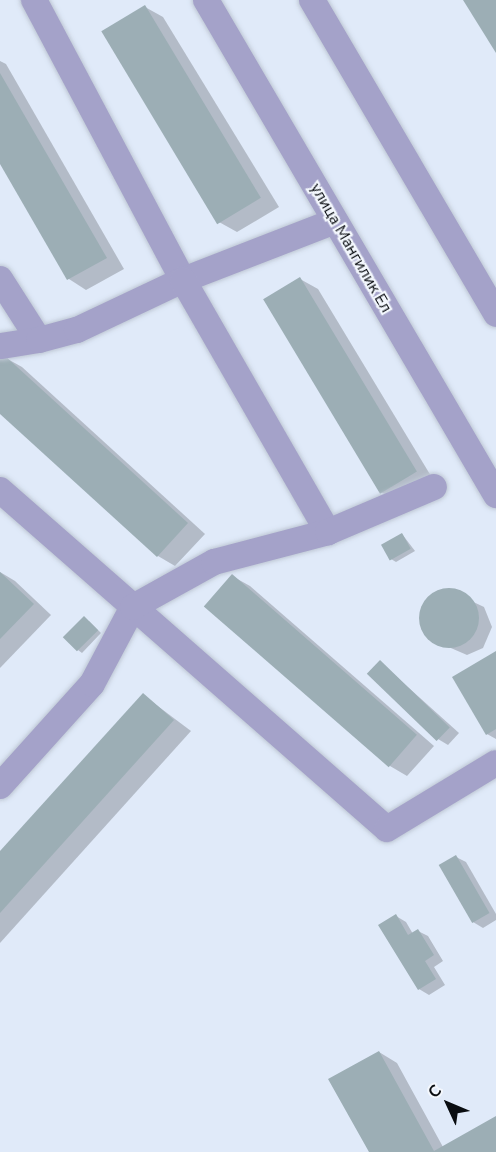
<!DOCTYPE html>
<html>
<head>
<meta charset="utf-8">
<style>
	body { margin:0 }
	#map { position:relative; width:496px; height:1152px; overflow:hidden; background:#e0eaf9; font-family:"Nunito Sans",sans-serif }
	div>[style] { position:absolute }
	.shadow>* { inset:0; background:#0003 }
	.building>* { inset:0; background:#9caeb5; transform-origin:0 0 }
	.round { border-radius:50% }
	.roads { filter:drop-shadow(0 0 2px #bec7d4) drop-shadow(0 0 2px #bec7d4) }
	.minor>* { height:26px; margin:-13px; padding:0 13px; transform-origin:13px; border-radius:13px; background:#a4a2c9 }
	span { translate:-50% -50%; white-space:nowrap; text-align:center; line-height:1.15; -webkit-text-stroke:4.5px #f3f7fd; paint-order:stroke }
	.street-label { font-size:16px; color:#0a0d11 }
	.north { position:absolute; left:418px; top:1074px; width:60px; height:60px; -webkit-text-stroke:4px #f3f7fd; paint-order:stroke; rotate:314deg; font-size:16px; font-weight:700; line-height:24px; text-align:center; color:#0a0d11 }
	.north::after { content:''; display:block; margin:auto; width:21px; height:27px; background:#0a0d11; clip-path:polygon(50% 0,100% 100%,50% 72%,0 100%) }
</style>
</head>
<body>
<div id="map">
	<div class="shadow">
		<div style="clip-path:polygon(145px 7px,163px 17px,279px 207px,237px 232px,219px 222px)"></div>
		<div style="clip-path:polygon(0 61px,6px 64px,124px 269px,86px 290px,69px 279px,0 161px)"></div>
		<div style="clip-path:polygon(300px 279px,318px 289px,434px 481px,399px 502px,381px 492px)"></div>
		<div style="clip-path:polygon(4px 357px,22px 367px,205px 534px,175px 566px,158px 556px,0 412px,0 362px)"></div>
		<div style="clip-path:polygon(402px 534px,415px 551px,396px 562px,391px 559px)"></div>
		<div style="clip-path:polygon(0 572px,15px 581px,51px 615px,0 668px)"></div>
		<div style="clip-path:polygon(232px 576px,250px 586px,434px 746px,407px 776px,390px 766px)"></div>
		<div style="clip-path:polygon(448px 590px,484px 607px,492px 627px,483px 648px,467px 655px,430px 639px,420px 620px,428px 599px)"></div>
		<div style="clip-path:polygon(89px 621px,101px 633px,82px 653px,78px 650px)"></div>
		<div style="clip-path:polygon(496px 653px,496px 739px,487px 734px)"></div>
		<div style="clip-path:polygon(380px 662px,459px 733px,448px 745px,438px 739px)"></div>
		<div style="clip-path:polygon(143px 695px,191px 731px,0 943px,0 854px)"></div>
		<div style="clip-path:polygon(456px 857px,466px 862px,496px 914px,496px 920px,483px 928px,473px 922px)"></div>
		<div style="clip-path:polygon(396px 916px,406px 922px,413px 934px,418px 931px,428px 936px,443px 961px,434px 967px,445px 985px,429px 995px,419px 989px)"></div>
		<div style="clip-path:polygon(379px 1052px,397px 1063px,443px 1147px,496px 1118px,496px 1152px,370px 1152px)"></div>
	</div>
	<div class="building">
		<div style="clip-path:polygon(463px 0,496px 0,496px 53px)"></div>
		<div style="left:145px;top:5px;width:225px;height:51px;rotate:59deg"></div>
		<div style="clip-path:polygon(0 73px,107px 258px,67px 280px,0 164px)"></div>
		<div style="left:300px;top:277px;width:227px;height:43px;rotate:59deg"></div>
		<div style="clip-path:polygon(4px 355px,188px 523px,157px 557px,0 414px,0 359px)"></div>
		<div style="left:402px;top:533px;width:18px;height:24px;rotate:61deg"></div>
		<div style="clip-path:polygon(0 572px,34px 604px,0 639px)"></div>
		<div style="left:232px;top:574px;width:245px;height:43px;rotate:41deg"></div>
		<div class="round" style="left:419px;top:588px;width:60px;height:60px"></div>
		<div style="left:84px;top:616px;width:20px;height:30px;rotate:45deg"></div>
		<div style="clip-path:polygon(496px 651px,496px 729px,486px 735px,452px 677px)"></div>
		<div style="left:380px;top:660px;width:97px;height:19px;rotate:44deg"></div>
		<div style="clip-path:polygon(143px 693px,174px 720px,0 913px,0 851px)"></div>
		<div style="left:456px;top:855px;width:67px;height:20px;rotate:60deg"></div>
		<div style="clip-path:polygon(396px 914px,408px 935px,418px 929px,434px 955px,425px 961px,436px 979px,418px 990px,378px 925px)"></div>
		<div style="clip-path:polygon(379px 1051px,434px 1151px,496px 1116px,496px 1152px,369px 1152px,328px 1079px)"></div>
	</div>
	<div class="roads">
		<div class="minor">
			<div style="left:34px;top:0;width:317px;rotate:62deg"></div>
			<div style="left:183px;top:280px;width:163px;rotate:-21.2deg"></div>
			<div style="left:206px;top:0;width:574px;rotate:59.64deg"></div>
			<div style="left:312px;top:0;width:364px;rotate:59.6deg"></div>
			<div style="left:0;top:279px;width:72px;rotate:57.4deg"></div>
			<div style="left:39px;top:340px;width:39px;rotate:171deg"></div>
			<div style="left:39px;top:340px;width:39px;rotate:-15deg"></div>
			<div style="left:77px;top:330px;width:117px;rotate:-25.3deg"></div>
			<div style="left:183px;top:280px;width:291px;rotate:60.1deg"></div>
			<div style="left:0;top:490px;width:514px;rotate:41.22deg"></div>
			<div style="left:387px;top:829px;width:127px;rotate:-31.2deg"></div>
			<div style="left:0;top:786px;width:137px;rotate:-48deg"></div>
			<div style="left:92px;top:684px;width:87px;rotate:-62deg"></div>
			<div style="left:133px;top:607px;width:93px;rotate:-29.1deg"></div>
			<div style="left:214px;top:562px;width:118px;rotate:-14.7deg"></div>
			<div style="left:328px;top:532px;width:115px;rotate:-23deg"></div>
		</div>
	</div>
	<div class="street-label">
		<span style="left:351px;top:248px;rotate:60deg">улица Мангилик Ел</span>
	</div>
	<div class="north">С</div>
</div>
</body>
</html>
